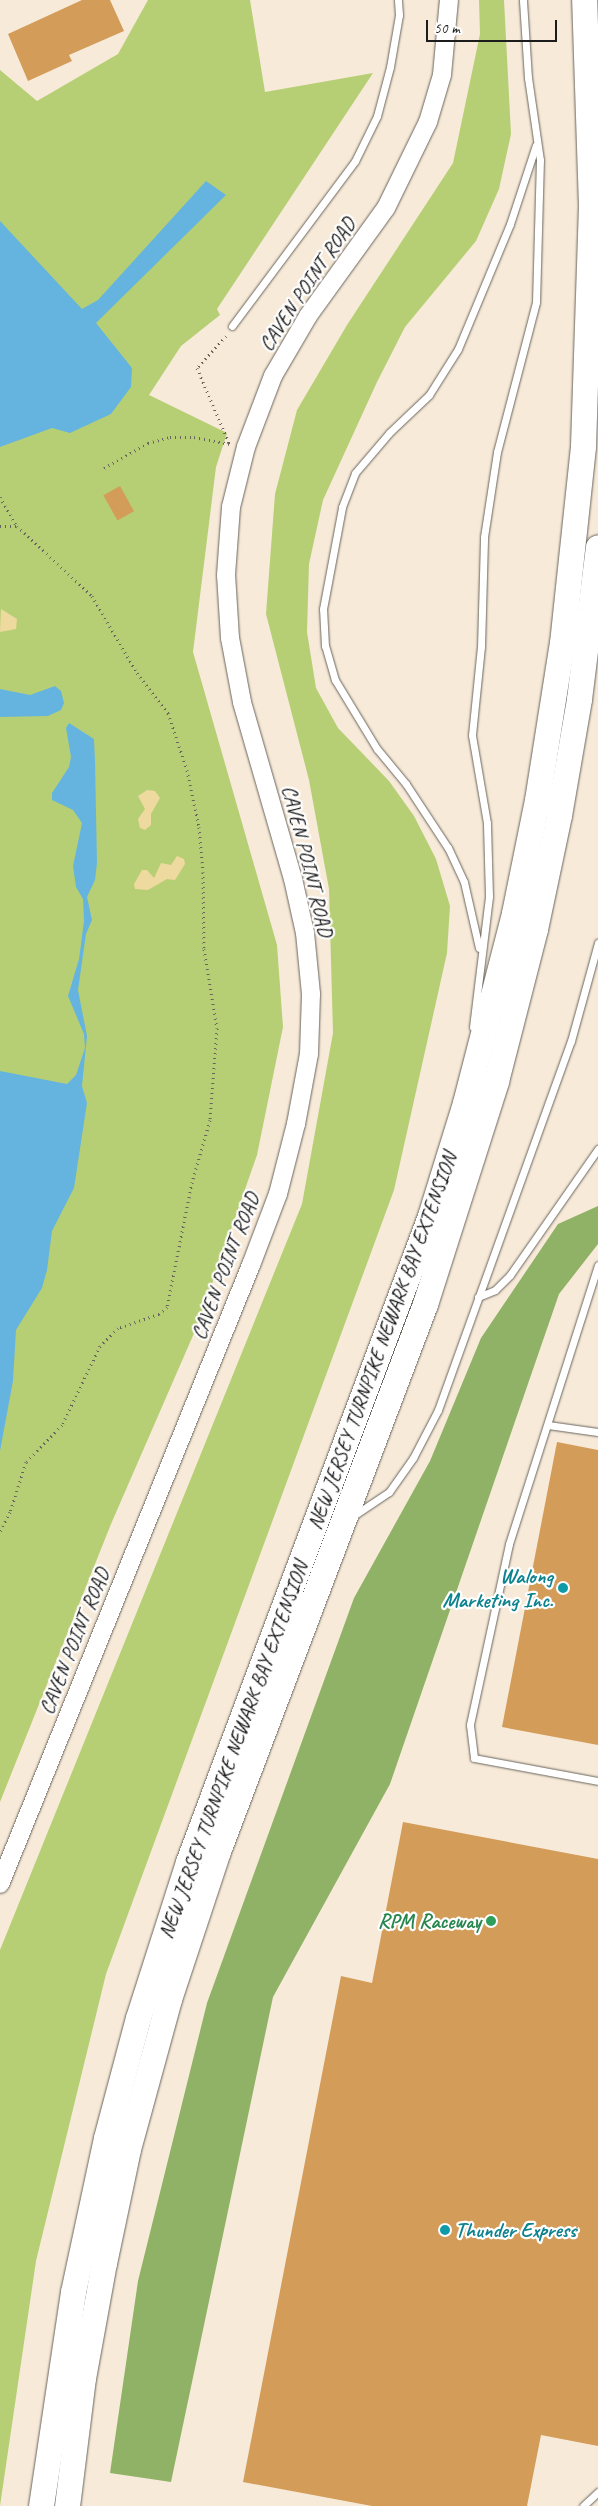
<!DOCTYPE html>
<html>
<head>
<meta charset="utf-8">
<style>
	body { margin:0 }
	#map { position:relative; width:598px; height:2506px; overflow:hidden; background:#f7ead8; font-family:Caveat,sans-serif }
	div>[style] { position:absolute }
	.green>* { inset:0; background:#b6cf74 }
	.forest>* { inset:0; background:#90b266 }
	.sand>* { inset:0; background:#eeda9e }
	.water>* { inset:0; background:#65b4df }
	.building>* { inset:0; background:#d39c59; transform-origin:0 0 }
	.path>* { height:3px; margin-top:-1.5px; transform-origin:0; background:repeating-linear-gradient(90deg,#69645e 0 1px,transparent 0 5px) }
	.roads { filter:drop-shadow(0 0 1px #69645e) drop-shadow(0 0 1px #69645e) }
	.service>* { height:7px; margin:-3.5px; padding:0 3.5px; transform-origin:3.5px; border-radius:3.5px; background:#fff }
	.tertiary>* { height:18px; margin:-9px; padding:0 9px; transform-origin:9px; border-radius:9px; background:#fff }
	.motorway>* { height:25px; margin:-12.5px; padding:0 12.5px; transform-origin:12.5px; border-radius:12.5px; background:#fff }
	.dots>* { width:14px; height:14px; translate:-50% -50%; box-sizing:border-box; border:2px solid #fff; border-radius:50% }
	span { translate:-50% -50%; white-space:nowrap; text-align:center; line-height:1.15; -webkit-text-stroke:4.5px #fff; paint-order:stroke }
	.street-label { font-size:21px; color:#1c1c1c }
	.culture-label { font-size:21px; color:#0d838f; font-weight:700 }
	.right { translate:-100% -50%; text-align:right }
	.left { translate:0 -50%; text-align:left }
	.leisure-label { font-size:21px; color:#27864d; font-weight:700 }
	.scale { position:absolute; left:426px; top:20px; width:131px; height:22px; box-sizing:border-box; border:2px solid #1c1c1c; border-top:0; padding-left:6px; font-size:15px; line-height:18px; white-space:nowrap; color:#1c1c1c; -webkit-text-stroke:4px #fff; paint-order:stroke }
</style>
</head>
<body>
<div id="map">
	<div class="green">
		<div style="clip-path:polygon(148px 0,250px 0,265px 92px,373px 73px,217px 309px,220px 315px,181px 346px,149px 395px,227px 433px,216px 467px,193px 652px,277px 945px,283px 1027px,257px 1155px,198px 1324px,111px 1524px,0 1802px,0 70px,37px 101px,118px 54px)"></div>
		<div style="clip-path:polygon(479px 0,504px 0,511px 134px,499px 189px,476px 241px,405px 327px,377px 382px,323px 500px,309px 564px,307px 632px,316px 688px,338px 728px,389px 781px,414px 816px,436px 859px,450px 906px,447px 953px,394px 1190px,106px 1974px,36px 2261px,0 2506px,0 1950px,302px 1204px,333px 1033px,329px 889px,309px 780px,266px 614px,275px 494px,297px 410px,347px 325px,453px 163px,480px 34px)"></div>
	</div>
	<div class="forest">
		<div style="clip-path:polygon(598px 1206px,598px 1244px,559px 1294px,390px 1784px,273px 1997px,171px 2482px,110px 2473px,138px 2281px,207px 2003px,354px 1598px,430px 1461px,481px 1338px,558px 1224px)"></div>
	</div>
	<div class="sand">
		<div style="clip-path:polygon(1px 609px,17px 619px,16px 629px,0 632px)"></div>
		<div style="clip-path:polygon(147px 790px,155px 791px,160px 798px,151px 814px,151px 825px,145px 830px,140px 828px,138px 819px,145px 809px,138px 796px)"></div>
		<div style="clip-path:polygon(177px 856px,184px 859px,185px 864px,175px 880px,167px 879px,148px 890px,135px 889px,134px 884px,142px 870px,147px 870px,154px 878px,161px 863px,171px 865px)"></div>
	</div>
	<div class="water">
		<div style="clip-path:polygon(206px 181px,226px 195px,96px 323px,132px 368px,131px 387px,111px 414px,70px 433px,52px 428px,0 447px,0 221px,82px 309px,98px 300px)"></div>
		<div style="clip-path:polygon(55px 686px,61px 691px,64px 703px,61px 710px,48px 716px,0 717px,0 689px,30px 695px)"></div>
		<div style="clip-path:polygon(69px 723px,94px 739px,95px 761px,97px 863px,95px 880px,87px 897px,92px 920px,86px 934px,78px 990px,87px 1036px,82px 1086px,87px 1103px,74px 1188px,52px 1231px,47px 1270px,42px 1288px,16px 1330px,13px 1381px,0 1451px,0 1071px,67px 1084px,76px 1075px,85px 1048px,84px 1034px,68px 996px,79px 959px,84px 921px,83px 899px,76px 887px,73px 866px,82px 823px,73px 810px,52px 800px,52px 793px,69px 767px,71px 757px,66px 728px)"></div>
	</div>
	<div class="building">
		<div style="clip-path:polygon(82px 0,110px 0,124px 31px,69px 55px,72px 61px,28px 81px,8px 34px)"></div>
		<div style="left:120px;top:486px;width:29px;height:19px;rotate:61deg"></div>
		<div style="clip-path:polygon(557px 1442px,598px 1450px,598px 1745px,502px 1727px)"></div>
		<div style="clip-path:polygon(403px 1822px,598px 1859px,598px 2446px,541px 2435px,527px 2506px,372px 2506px,243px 2482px,341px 1976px,372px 1983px)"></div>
	</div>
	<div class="path">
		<div style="left:226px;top:336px;width:43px;rotate:132.2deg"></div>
		<div style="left:197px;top:368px;width:82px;rotate:66.9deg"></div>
		<div style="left:104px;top:468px;width:51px;rotate:-29.6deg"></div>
		<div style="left:148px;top:443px;width:23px;rotate:-15deg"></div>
		<div style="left:170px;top:437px;width:24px"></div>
		<div style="left:194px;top:437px;width:37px;rotate:11deg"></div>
		<div style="left:0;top:497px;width:34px;rotate:60deg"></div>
		<div style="left:17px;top:526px;width:103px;rotate:43deg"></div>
		<div style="left:92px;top:596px;width:89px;rotate:59.7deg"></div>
		<div style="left:137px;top:673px;width:51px;rotate:52.2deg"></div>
		<div style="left:168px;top:713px;width:60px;rotate:71.6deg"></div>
		<div style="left:187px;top:770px;width:58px;rotate:78.1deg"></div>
		<div style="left:199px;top:827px;width:45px;rotate:84.9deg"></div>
		<div style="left:203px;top:872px;width:77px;rotate:89.3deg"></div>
		<div style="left:204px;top:949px;width:80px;rotate:80.7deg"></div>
		<div style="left:217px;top:1028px;width:92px;rotate:94.4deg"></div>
		<div style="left:210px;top:1120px;width:65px;rotate:106.2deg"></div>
		<div style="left:192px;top:1182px;width:127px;rotate:101.3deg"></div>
		<div style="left:167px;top:1307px;width:11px;rotate:139deg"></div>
		<div style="left:159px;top:1314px;width:43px;rotate:161.1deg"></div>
		<div style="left:118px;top:1328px;width:25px;rotate:135deg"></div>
		<div style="left:100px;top:1346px;width:88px;rotate:115.7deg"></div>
		<div style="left:62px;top:1425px;width:52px;rotate:134.2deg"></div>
		<div style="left:26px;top:1462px;width:52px;rotate:107.7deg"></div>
		<div style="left:10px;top:1512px;width:22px;rotate:117deg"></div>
		<div style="left:0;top:526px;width:17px"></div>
	</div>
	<div class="roads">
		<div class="service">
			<div style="left:232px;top:326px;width:206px;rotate:-53.3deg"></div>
			<div style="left:355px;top:161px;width:50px;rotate:-63.9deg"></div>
			<div style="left:377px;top:116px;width:51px;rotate:-75.1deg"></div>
			<div style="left:390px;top:67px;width:53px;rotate:-80.2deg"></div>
			<div style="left:399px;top:15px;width:15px;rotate:-94deg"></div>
			<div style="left:479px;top:948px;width:68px;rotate:-102.8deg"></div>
			<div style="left:464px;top:882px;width:38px;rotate:-115deg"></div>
			<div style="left:448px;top:848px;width:77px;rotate:-123.3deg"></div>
			<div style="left:406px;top:784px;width:45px;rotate:-129.6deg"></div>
			<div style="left:377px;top:749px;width:81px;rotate:-121.3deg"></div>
			<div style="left:335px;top:680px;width:35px;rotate:-106deg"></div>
			<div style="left:325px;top:646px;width:37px;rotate:-93deg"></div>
			<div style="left:323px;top:609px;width:104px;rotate:-79.4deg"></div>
			<div style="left:342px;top:507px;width:36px;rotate:-69deg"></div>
			<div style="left:355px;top:473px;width:52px;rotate:-49.6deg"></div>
			<div style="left:389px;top:433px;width:55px;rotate:-43.5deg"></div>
			<div style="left:429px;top:395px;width:54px;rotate:-57.8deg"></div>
			<div style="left:458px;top:349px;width:135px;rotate:-67.4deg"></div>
			<div style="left:510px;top:224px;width:83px;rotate:-71.8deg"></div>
			<div style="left:473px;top:1027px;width:132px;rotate:-83deg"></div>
			<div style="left:489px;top:896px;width:73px;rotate:-91.6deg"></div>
			<div style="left:487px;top:823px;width:89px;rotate:-99.7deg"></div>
			<div style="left:472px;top:735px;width:88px;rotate:-84.2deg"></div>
			<div style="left:481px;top:647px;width:110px;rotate:-88.4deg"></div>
			<div style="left:484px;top:537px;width:86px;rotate:-81.3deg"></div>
			<div style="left:497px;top:452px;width:155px;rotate:-75.4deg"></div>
			<div style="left:536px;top:302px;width:142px;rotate:-88.4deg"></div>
			<div style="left:540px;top:160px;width:83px;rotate:-98.3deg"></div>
			<div style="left:528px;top:78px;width:78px;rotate:-93.7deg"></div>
			<div style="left:598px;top:1265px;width:293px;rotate:107.7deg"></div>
			<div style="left:509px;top:1544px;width:185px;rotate:102.2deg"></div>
			<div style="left:470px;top:1725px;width:33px;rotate:83deg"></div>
			<div style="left:474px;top:1758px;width:126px;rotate:10.5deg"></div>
			<div style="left:478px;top:1297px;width:18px;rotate:-22deg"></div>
			<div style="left:495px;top:1290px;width:21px;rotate:-45deg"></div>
			<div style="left:510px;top:1275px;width:154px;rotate:-55.1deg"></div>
			<div style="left:548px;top:1425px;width:50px;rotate:8deg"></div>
			<div style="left:353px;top:1516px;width:43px;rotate:-33.7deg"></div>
			<div style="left:389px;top:1492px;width:42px;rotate:-54.8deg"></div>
			<div style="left:413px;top:1458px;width:54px;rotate:-62.5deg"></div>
			<div style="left:438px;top:1410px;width:392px;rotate:-70.2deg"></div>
			<div style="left:571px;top:1041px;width:102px;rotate:-74.6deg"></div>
			<div style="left:583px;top:2506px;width:21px;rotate:-43deg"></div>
		</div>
		<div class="tertiary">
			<div style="left:0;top:1884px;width:668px;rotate:-67.93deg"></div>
			<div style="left:251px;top:1265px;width:76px;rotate:-69.2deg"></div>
			<div style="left:278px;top:1194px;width:72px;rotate:-75.6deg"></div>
			<div style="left:296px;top:1124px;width:71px;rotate:-79.5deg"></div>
			<div style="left:309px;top:1054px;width:60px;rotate:-88.1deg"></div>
			<div style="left:311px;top:994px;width:61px;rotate:-95.6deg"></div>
			<div style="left:305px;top:933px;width:55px;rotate:-102.5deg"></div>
			<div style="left:293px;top:879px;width:184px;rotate:-106.1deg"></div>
			<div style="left:242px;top:702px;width:65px;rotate:-100.6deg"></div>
			<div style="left:230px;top:638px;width:63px;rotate:-93.6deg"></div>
			<div style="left:226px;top:575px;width:68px;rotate:-85.8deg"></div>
			<div style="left:231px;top:507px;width:62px;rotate:-76deg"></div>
			<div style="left:246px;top:447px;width:76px;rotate:-69.2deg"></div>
			<div style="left:273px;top:376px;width:69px;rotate:-59.7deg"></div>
			<div style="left:308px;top:316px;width:133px;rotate:-54.2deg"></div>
			<div style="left:386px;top:208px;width:96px;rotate:-64deg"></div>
			<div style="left:428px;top:122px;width:49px;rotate:-73.4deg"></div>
			<div style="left:442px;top:75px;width:75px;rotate:-84.7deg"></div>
		</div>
		<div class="motorway">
			<div style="left:41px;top:2506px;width:216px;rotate:-81.5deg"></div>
			<div style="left:73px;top:2292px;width:157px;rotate:-77.9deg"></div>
			<div style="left:106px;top:2138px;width:124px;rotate:-75.1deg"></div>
			<div style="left:138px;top:2018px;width:164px;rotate:-72.2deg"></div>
			<div style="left:188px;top:1862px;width:690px;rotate:-69.46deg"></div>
			<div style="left:430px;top:1216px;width:118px;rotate:-72.8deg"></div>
			<div style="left:465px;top:1103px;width:196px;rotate:-75.5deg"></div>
			<div style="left:514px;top:913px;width:115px;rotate:-78.5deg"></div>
			<div style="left:537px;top:800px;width:159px;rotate:-81deg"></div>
			<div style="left:562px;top:643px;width:198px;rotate:-83.9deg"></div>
			<div style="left:583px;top:446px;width:240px;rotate:-88.1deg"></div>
			<div style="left:591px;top:206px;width:206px;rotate:-91.9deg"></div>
			<div style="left:67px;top:2506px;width:129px;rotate:-82.9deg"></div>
			<div style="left:83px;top:2378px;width:117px;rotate:-79.7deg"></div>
			<div style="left:104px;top:2263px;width:116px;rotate:-78.1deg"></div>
			<div style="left:128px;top:2149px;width:156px;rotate:-74.7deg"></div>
			<div style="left:169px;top:1999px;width:156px;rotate:-71.7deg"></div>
			<div style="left:218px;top:1851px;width:585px;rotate:-69.27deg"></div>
			<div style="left:425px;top:1304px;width:234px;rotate:-72.3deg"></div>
			<div style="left:496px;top:1081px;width:157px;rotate:-75.6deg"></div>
			<div style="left:535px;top:929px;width:116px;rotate:-78.1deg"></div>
			<div style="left:559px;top:815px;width:118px;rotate:-80.2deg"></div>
			<div style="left:579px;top:699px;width:153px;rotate:-82.9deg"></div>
		</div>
	</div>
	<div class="dots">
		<div style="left:563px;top:1588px;background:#0f9aa8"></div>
		<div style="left:491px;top:1921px;background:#2e9e5b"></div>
		<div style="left:445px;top:2230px;background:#0f9aa8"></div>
	</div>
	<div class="street-label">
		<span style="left:307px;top:284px;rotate:-56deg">CAVEN POINT ROAD</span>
		<span style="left:308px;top:861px;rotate:76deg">CAVEN POINT ROAD</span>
		<span style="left:225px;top:1266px;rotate:-69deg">CAVEN POINT ROAD</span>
		<span style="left:382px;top:1341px;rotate:-70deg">NEW JERSEY TURNPIKE NEWARK BAY EXTENSION</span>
		<span style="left:74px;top:1641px;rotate:-68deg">CAVEN POINT ROAD</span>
		<span style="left:233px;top:1750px;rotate:-70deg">NEW JERSEY TURNPIKE NEWARK BAY EXTENSION</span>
	</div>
	<div class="culture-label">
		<span class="right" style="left:553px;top:1588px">Walong<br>Marketing Inc.</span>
		<span class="left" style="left:455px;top:2230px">Thunder Express</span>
	</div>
	<div class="leisure-label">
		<span class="right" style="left:481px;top:1921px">RPM Raceway</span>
	</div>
	<div class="scale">50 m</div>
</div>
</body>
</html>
